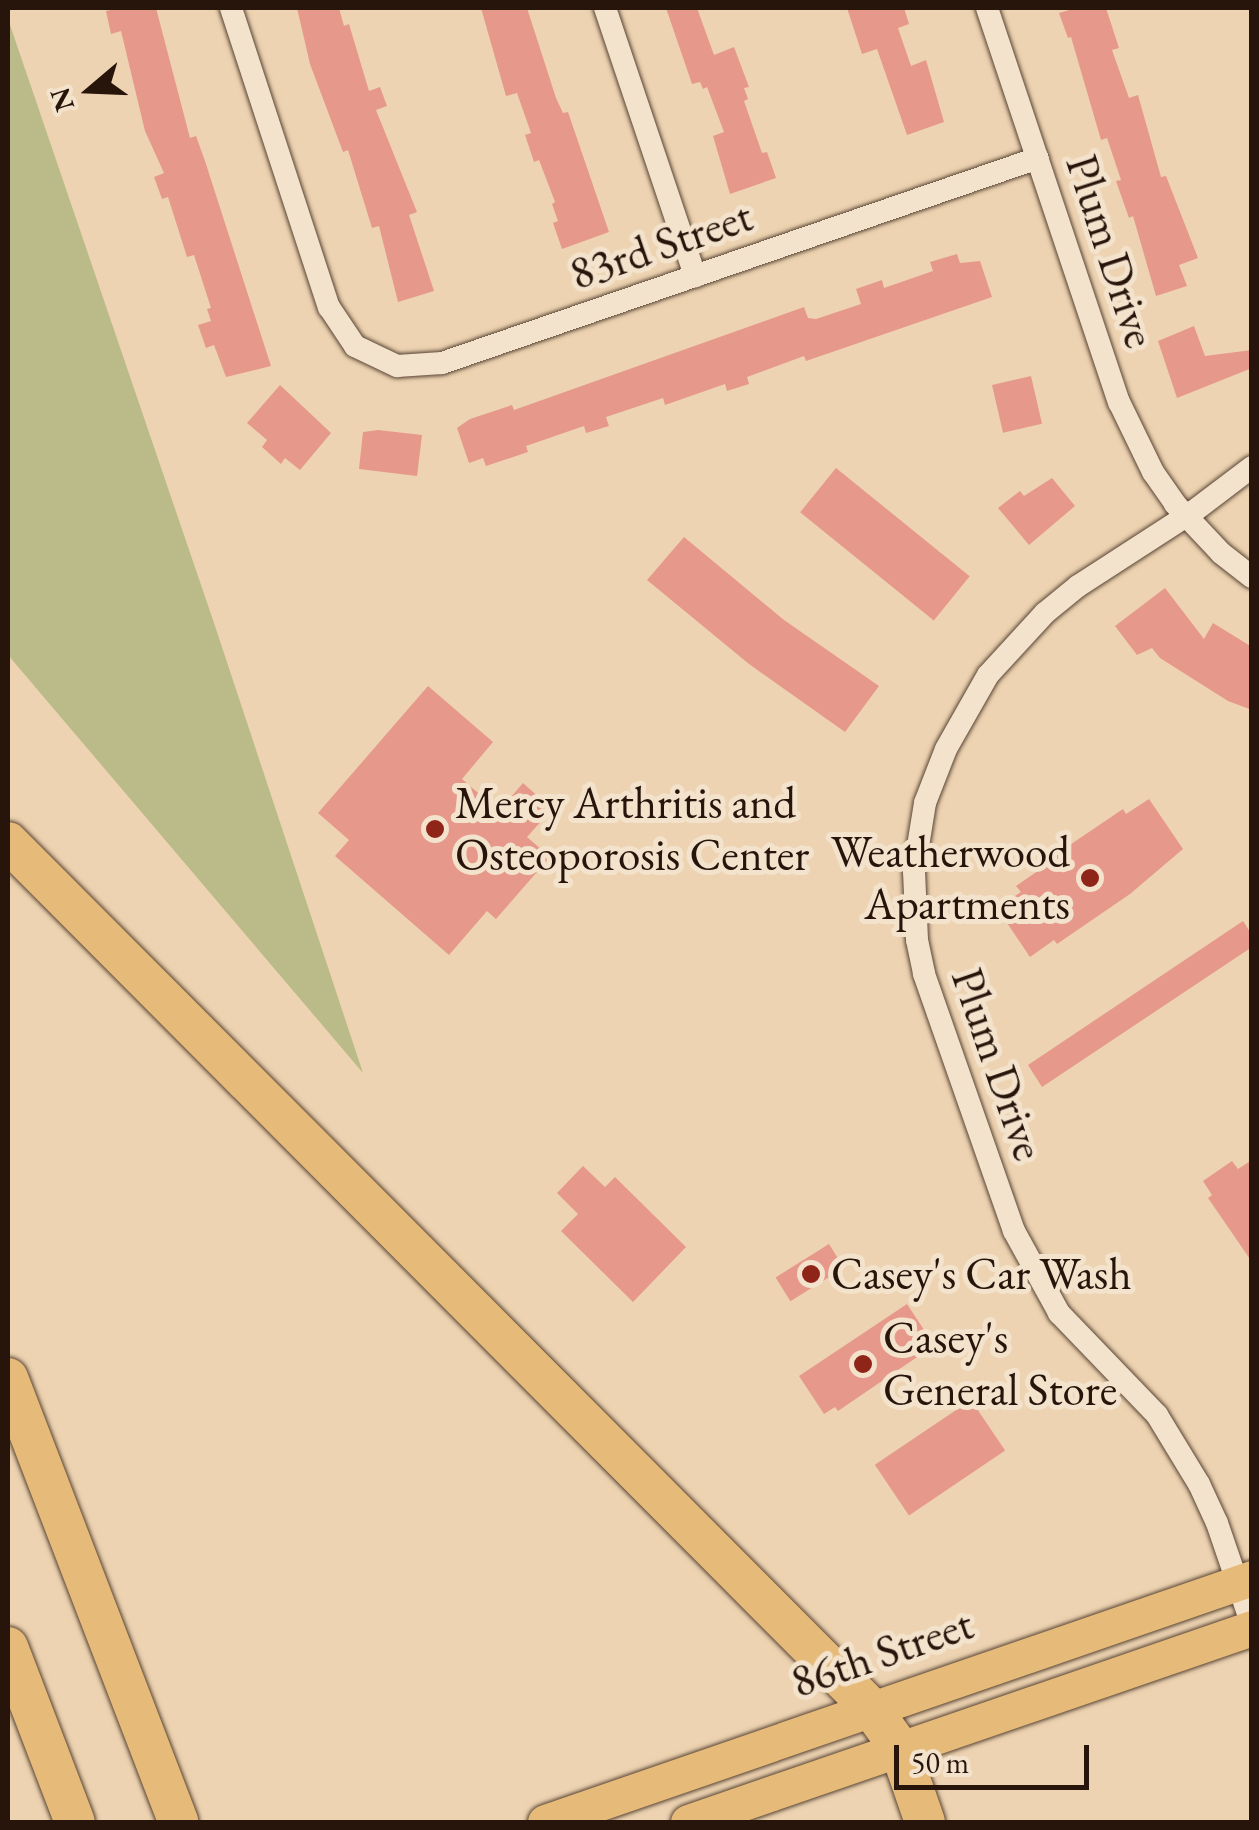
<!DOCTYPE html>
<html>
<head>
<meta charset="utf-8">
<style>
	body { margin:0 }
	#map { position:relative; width:1259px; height:1830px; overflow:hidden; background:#edd3b1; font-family:"EB Garamond",serif }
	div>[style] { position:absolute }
	.green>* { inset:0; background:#bbbb89 }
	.building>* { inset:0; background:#e6998a; transform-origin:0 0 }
	.roads { filter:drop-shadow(0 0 2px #584434) drop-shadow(0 0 2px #584434) }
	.street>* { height:22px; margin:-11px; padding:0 11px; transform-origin:11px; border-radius:11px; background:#f3e2cc }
	.primary>* { height:35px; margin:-17.5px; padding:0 17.5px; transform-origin:17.5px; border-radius:17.5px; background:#e6ba78 }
	.highway>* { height:40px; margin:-20px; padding:0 20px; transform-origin:20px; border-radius:20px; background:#e6ba78 }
	.dots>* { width:28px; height:28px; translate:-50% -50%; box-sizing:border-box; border:5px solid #f3e2cc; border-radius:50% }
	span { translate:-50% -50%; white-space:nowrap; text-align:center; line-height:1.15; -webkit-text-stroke:10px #f3e2cc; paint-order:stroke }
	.street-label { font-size:45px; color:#27150b }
	.poi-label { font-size:45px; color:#27150b }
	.left { translate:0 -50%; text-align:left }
	.right { translate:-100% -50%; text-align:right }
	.frame { position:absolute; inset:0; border:10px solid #27150b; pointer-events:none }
	.north { position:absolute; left:40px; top:40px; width:100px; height:100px; -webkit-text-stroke:8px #f3e2cc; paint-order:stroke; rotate:251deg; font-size:28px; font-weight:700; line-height:40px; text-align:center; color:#27150b }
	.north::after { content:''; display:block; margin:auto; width:35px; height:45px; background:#27150b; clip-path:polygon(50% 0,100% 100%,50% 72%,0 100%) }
	.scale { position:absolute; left:894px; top:1745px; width:195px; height:45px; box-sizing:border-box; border:5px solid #27150b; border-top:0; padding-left:12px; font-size:30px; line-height:35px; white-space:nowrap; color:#27150b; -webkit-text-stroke:8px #f3e2cc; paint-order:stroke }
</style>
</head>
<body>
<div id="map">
	<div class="green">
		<div style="clip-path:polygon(8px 19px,214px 623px,363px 1073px,8px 655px)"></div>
	</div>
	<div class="building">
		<div style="clip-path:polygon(120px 8px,156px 8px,190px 138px,196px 136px,205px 161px,271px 366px,226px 377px,214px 345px,206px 348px,198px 325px,211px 321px,207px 309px,211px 308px,194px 255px,187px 257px,168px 197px,162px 199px,154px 177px,164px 173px,145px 131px,121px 31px,111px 34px,106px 11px)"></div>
		<div style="clip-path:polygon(297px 8px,339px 8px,344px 26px,349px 24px,369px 91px,380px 87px,387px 106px,376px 110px,417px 212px,409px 215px,434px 291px,398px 302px,379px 226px,372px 228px,348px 150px,343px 152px,310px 64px)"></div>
		<div style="clip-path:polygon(481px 8px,527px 8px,556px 98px,563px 113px,568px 112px,609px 232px,562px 249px,553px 223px,558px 221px,552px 204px,555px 202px,539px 160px,534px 162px,525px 135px,531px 133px,517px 93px,506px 96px)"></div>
		<div style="clip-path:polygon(666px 8px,697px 8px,714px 55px,734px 47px,749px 87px,744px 88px,748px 99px,744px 101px,762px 153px,767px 152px,776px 178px,730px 194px,713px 136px,724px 132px,707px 87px,703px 89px,700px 82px,692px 84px)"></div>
		<div style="clip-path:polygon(847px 8px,904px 8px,909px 24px,898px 28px,911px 66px,926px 60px,944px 122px,907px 135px,877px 49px,862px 54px)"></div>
		<div style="clip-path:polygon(1076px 8px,1106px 8px,1119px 48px,1112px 50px,1129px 98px,1138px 95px,1161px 177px,1166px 176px,1198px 258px,1179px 265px,1187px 286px,1156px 296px,1133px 216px,1129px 218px,1116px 181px,1121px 180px,1107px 138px,1101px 140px,1071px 37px,1068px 38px,1059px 13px)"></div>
		<div style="clip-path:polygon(957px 254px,960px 263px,980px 261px,992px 297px,806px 361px,804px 356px,747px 377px,749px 384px,727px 391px,725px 384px,665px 405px,663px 398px,606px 417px,609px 426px,586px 433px,584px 426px,526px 446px,528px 452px,486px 466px,483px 458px,469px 463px,457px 428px,470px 419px,512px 405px,514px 410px,804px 307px,808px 318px,816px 319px,861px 304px,856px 289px,882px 280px,884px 288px,933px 271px,930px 262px)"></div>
		<div style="clip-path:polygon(1194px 326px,1205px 356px,1252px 350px,1252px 368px,1177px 398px,1158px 341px)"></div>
		<div style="left:1031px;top:376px;width:49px;height:40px;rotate:77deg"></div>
		<div style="clip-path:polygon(280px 385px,331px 433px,300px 470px,285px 458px,281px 464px,262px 447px,267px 440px,247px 423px)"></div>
		<div style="clip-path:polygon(378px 430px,422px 435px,417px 476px,359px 469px,363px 432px)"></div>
		<div style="left:836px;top:468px;width:172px;height:57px;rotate:39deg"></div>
		<div style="clip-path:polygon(1052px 478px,1075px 506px,1029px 545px,998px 508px,1020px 491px,1024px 496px)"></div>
		<div style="clip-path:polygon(684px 537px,784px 620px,879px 686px,845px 732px,749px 664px,647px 580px)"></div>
		<div style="clip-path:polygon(1165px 588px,1204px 639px,1213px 623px,1252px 647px,1252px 710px,1228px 701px,1160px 658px,1152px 648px,1137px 655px,1115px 626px)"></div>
		<div style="clip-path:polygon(428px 686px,493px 742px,462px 779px,499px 811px,523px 783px,552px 809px,527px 837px,550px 857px,496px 919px,487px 911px,449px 955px,335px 856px,349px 840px,318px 813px)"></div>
		<div style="clip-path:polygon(1149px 799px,1183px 849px,1130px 894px,1057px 944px,1054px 940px,1030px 957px,997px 908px,1021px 892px,1016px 886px,1048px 864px,1046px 861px,1123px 809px,1126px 814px)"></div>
		<div style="clip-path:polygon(1243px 921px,1252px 935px,1252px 947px,1042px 1087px,1028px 1065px)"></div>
		<div style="clip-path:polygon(1252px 1160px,1252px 1262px,1208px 1198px,1212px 1195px,1203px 1181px,1232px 1161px,1238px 1169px)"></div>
		<div style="clip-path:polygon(583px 1166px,605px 1187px,615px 1177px,686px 1247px,633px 1302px,561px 1231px,578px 1214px,557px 1193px)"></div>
		<div style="left:829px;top:1244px;width:28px;height:63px;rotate:58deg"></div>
		<div style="clip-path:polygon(907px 1304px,932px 1342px,924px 1347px,926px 1351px,838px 1411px,835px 1407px,824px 1414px,799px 1376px)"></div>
		<div style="left:971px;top:1400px;width:61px;height:116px;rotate:56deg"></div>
	</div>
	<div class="roads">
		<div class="street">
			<div style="left:231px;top:8px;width:315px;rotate:71.9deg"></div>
			<div style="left:329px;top:307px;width:47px;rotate:56.3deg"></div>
			<div style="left:355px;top:346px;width:47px;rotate:25.5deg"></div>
			<div style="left:397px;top:366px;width:45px;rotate:-3.8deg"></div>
			<div style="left:442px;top:363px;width:630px;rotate:-18.98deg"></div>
			<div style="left:605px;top:8px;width:283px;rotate:71.4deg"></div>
			<div style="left:987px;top:8px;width:416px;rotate:71.5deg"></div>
			<div style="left:1119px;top:402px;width:78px;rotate:64.1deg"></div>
			<div style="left:1153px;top:472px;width:39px;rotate:55deg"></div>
			<div style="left:1175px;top:504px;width:67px;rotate:46.8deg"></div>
			<div style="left:1221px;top:553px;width:39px;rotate:38deg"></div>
			<div style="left:1252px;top:467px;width:73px;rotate:142.8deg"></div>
			<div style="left:1194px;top:511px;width:138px;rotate:147.1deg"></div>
			<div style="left:1078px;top:586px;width:43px;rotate:140.7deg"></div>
			<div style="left:1045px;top:613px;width:84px;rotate:132.6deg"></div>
			<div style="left:988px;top:675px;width:85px;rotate:119.6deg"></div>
			<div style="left:946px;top:749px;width:58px;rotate:111.3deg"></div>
			<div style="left:925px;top:803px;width:69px;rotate:99.2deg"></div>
			<div style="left:914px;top:871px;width:69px;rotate:87.5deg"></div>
			<div style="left:917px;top:940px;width:35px;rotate:78deg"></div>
			<div style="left:924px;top:974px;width:272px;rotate:70.7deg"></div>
			<div style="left:1014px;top:1231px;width:94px;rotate:61.2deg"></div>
			<div style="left:1059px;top:1313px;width:141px;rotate:46.1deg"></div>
			<div style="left:1157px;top:1415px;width:81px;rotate:58.7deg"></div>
			<div style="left:1199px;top:1484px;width:43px;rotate:65.2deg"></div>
			<div style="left:1217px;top:1523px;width:108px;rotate:71.1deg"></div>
		</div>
		<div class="primary">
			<div style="left:545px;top:1822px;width:748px;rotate:-19.04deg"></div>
			<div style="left:688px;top:1822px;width:596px;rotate:-18.98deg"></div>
		</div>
		<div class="highway">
			<div style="left:8px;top:842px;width:1221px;rotate:45.1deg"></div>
			<div style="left:870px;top:1707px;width:49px;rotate:54.1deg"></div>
			<div style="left:899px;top:1747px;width:79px;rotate:70.9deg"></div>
			<div style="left:8px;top:1378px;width:475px;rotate:69deg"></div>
			<div style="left:8px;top:1647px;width:187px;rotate:69.1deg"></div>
		</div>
	</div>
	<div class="dots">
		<div style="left:435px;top:829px;background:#8f2418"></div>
		<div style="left:1090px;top:878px;background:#8f2418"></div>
		<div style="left:811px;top:1274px;background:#8f2418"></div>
		<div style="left:863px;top:1364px;background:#8f2418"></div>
	</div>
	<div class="street-label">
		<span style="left:661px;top:245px;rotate:-19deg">83rd Street</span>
		<span style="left:1111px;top:251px;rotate:72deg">Plum Drive</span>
		<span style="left:998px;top:1064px;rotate:71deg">Plum Drive</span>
		<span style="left:882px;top:1653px;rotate:-19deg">86th Street</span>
	</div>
	<div class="poi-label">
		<span class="left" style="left:455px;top:829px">Mercy Arthritis and<br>Osteoporosis Center</span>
		<span class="right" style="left:1070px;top:878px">Weatherwood<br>Apartments</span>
		<span class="left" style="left:831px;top:1274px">Casey's Car Wash</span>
		<span class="left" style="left:883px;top:1364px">Casey's<br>General Store</span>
	</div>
	<div class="frame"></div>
	<div class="north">N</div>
	<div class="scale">50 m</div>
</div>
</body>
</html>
